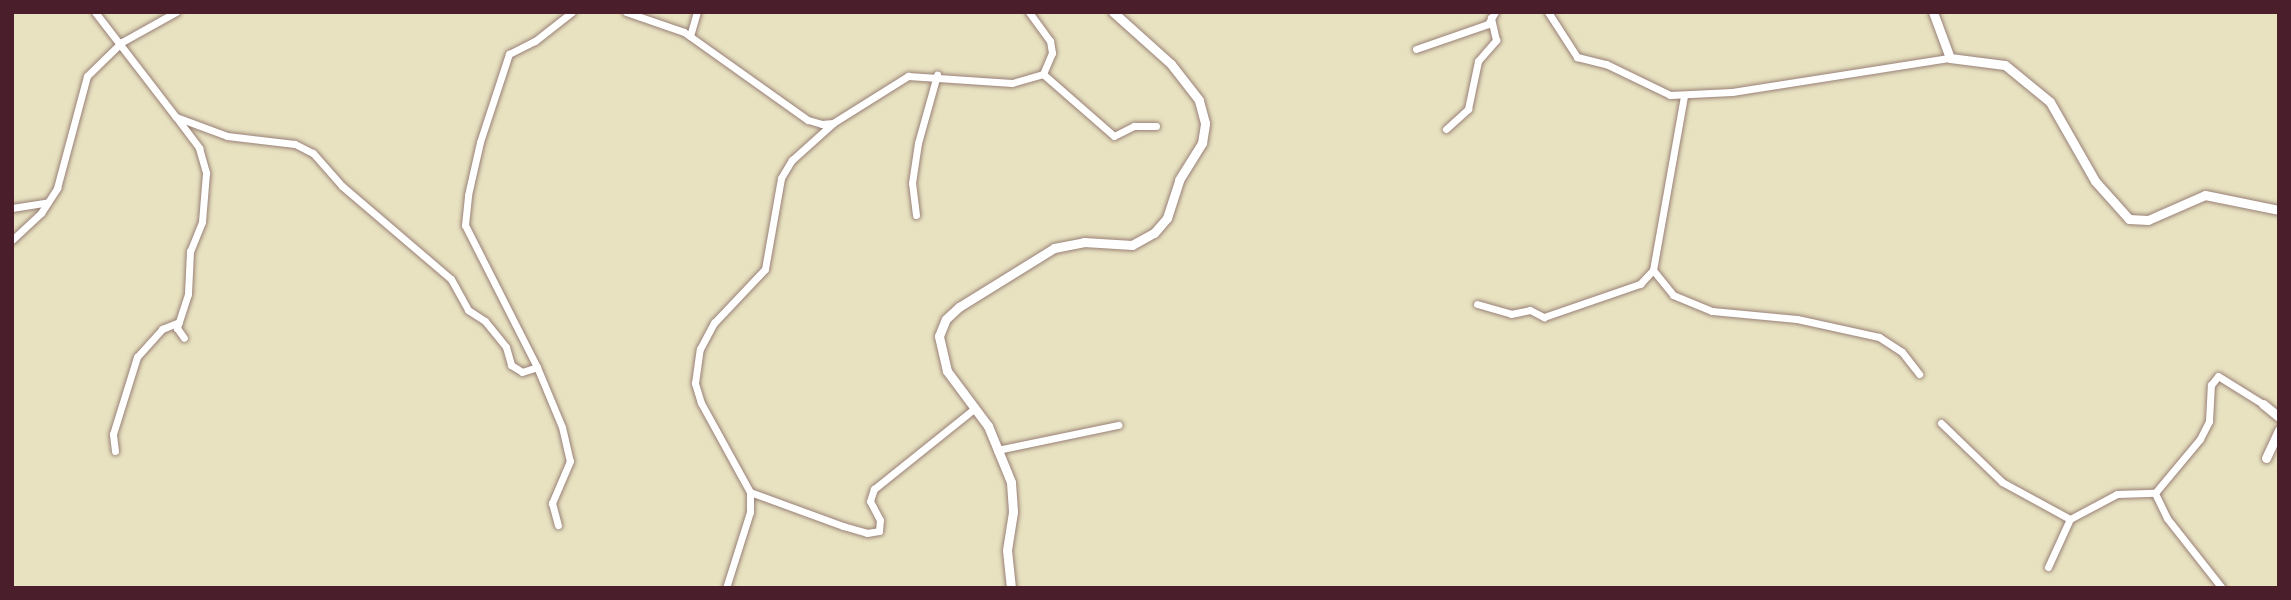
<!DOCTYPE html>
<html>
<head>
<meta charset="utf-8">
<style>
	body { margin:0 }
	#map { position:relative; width:2291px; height:600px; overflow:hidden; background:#e8e2c1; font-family:Pangolin,sans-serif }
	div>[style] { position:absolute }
	.roads { filter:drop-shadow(0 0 2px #998076) drop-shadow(0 0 2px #998076) }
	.minor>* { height:7px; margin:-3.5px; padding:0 3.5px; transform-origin:3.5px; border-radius:3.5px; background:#fff }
	.tertiary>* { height:9px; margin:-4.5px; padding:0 4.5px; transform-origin:4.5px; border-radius:4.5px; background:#fff }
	span { translate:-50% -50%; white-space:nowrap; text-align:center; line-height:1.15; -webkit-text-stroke:5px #fff; paint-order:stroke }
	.frame { position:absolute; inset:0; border:14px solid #4a1f2b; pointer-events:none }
</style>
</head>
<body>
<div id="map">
	<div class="roads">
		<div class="minor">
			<div style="left:95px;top:12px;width:133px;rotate:52.4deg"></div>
			<div style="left:176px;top:117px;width:54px;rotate:20.4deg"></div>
			<div style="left:227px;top:136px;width:68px;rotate:6.7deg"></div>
			<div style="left:295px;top:144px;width:20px;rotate:27deg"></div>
			<div style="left:313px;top:153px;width:44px;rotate:48.7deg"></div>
			<div style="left:342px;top:186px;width:143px;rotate:40.5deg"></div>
			<div style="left:451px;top:279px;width:35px;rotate:61deg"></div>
			<div style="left:468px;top:310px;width:20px;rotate:33deg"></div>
			<div style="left:485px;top:321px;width:33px;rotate:51deg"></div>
			<div style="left:506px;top:347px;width:19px;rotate:74deg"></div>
			<div style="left:511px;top:365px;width:13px;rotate:32deg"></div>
			<div style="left:522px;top:372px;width:16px;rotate:-18deg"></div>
			<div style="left:537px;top:367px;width:159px;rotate:-116.9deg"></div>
			<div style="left:465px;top:225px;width:30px;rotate:-84deg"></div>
			<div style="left:468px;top:195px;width:54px;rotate:-77.2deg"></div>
			<div style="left:480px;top:142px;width:93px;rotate:-71.8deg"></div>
			<div style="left:509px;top:54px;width:29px;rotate:-27deg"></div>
			<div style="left:535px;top:41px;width:47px;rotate:-38.1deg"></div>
			<div style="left:626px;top:12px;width:61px;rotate:19deg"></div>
			<div style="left:684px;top:32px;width:152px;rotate:35.4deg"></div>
			<div style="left:808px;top:120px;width:15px;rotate:16deg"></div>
			<div style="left:822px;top:124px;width:11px;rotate:-5deg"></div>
			<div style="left:833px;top:123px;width:89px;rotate:-32.1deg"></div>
			<div style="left:908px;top:76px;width:104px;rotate:3.9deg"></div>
			<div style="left:1012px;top:83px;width:32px;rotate:-16deg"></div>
			<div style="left:1043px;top:74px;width:23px;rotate:-67deg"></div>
			<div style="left:1052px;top:53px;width:12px;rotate:-99deg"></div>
			<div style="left:1050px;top:41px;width:36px;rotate:-126deg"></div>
			<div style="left:1548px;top:12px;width:54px;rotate:57.2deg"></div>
			<div style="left:1577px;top:57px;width:30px;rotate:14deg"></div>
			<div style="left:1606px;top:64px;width:71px;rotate:25.8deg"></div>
			<div style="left:1670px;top:95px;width:62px;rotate:-2.8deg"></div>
			<div style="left:1732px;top:92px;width:221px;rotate:-8.9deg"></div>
			<div style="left:690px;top:36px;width:25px;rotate:-74deg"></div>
			<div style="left:1416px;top:49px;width:76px;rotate:-19.1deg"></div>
			<div style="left:1488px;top:24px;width:14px;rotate:-60deg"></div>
			<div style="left:1043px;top:74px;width:94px;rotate:41.1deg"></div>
			<div style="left:1114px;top:136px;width:22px;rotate:-27deg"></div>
			<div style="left:1134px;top:126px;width:22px"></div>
			<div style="left:176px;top:117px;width:39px;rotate:53deg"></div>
			<div style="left:199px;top:148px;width:26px;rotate:74deg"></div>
			<div style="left:206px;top:173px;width:49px;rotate:94.7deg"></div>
			<div style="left:202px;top:222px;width:31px;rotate:112deg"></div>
			<div style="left:190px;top:251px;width:43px;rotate:92.7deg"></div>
			<div style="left:188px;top:294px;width:36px;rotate:108deg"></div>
			<div style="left:177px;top:328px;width:12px;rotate:55deg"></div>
			<div style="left:1446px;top:129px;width:30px;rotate:-42deg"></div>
			<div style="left:1468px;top:109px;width:49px;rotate:-78.2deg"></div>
			<div style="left:1478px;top:61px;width:28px;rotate:-49deg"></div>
			<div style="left:1496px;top:40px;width:23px;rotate:-103deg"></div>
			<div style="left:12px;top:208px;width:36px;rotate:-9deg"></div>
			<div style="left:916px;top:215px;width:32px;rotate:-97deg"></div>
			<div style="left:912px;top:183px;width:40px;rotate:-81.5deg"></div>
			<div style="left:918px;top:143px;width:71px;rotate:-74.4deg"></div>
			<div style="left:12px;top:240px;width:40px;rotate:-43deg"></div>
			<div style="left:41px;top:213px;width:30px;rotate:-57deg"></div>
			<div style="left:57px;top:188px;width:116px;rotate:-75deg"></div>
			<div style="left:87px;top:76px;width:49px;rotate:-44.2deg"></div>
			<div style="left:122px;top:42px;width:62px;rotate:-29.1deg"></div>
			<div style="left:1653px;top:270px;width:32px;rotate:51deg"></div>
			<div style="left:1673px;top:295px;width:42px;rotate:22.3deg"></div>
			<div style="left:1712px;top:311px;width:85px;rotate:5.4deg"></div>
			<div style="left:1797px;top:319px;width:84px;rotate:12.4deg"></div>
			<div style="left:1879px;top:337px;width:27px;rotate:33deg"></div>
			<div style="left:1902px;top:352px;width:28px;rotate:52deg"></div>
			<div style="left:1477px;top:304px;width:35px;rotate:16deg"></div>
			<div style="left:1511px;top:314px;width:19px;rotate:-12deg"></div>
			<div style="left:1530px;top:310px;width:16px;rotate:27deg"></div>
			<div style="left:1544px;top:317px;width:102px;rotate:-19deg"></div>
			<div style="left:1640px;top:284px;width:19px;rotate:-47deg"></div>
			<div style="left:1653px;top:270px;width:177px;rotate:-79.9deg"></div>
			<div style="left:537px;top:367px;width:65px;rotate:67.4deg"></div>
			<div style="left:562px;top:427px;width:35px;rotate:77deg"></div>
			<div style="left:570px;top:461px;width:46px;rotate:113.2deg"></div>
			<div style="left:552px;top:503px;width:23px;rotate:75deg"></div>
			<div style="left:1941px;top:423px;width:85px;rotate:44deg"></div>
			<div style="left:2002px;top:482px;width:77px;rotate:28.6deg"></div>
			<div style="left:997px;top:450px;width:124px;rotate:-11.7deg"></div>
			<div style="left:115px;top:451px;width:17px;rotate:-97deg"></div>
			<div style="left:113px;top:434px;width:81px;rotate:-72.7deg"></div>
			<div style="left:137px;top:357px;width:38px;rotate:-48deg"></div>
			<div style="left:162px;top:329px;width:18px;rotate:-22deg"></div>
			<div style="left:750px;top:492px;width:99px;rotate:20.1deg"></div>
			<div style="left:843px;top:526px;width:25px;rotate:16deg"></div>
			<div style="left:867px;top:533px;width:12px;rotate:-9deg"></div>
			<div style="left:879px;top:531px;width:11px;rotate:-85deg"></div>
			<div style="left:880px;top:520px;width:21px;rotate:-118deg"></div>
			<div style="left:870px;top:501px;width:13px;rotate:-72deg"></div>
			<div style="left:874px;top:489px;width:128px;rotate:-38.7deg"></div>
			<div style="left:2048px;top:567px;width:53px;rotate:-65.4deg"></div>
			<div style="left:2070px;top:519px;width:53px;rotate:-28deg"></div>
			<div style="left:2117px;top:494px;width:38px;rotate:-2deg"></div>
			<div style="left:726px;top:588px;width:80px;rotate:-72.5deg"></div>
			<div style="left:750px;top:512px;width:20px;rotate:-90deg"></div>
			<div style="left:750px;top:492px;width:102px;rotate:-118.8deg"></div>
			<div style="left:701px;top:403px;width:21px;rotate:-107deg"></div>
			<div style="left:695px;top:383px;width:34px;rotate:-82deg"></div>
			<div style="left:700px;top:349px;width:30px;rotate:-62deg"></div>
			<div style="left:714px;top:323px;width:74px;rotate:-46.6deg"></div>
			<div style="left:765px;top:269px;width:92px;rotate:-80deg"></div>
			<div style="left:781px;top:178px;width:21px;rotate:-59deg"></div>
			<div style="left:792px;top:160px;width:54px;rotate:-42deg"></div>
			<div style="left:2222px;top:588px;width:89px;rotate:-128.2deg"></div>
			<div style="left:2167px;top:518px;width:28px;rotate:-116deg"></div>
			<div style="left:2155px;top:493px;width:70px;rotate:-50.2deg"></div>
			<div style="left:2200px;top:439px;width:20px;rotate:-63deg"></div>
			<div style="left:2209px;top:421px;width:36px;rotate:-87deg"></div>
			<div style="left:2211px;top:385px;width:11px;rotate:-52deg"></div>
			<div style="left:2218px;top:376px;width:53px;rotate:31.9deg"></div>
		</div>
		<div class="tertiary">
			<div style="left:1933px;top:12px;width:49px;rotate:69.7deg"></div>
			<div style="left:1950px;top:58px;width:55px;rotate:7.3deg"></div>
			<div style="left:2005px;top:65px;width:58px;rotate:39.4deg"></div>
			<div style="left:2050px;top:102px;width:91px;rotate:60.3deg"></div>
			<div style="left:2095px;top:181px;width:51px;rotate:48.2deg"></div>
			<div style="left:2129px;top:219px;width:19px;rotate:3deg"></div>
			<div style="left:2148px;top:220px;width:62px;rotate:-23.7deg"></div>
			<div style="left:2205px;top:195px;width:76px;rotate:11.5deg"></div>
			<div style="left:2263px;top:404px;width:21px;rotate:39deg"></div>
			<div style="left:2266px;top:458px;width:31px;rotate:-65deg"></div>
			<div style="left:1011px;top:588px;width:38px;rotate:-96deg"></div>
			<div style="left:1007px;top:550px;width:39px;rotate:-81deg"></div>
			<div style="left:1013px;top:511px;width:29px;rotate:-94deg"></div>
			<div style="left:1011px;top:482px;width:61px;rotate:-112.3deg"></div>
			<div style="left:988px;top:426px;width:69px;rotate:-126.7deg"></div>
			<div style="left:947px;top:371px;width:36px;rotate:-103deg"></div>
			<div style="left:939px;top:336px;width:18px;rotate:-68deg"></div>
			<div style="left:946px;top:319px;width:18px;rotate:-43deg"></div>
			<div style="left:959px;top:307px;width:112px;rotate:-31.8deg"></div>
			<div style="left:1054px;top:248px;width:31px;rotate:-11deg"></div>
			<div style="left:1084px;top:242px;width:48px;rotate:3.6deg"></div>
			<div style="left:1132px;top:245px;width:25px;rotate:-29deg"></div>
			<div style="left:1154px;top:233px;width:20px;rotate:-49deg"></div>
			<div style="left:1167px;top:218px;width:40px;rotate:-72deg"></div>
			<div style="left:1179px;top:180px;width:44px;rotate:-58.1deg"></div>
			<div style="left:1202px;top:143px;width:20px;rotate:-81deg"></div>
			<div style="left:1205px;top:123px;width:24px;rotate:-105deg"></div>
			<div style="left:1199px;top:100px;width:46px;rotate:-127.9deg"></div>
			<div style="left:1171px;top:64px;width:78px;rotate:-138.1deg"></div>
		</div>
	</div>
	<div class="frame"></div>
</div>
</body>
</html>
